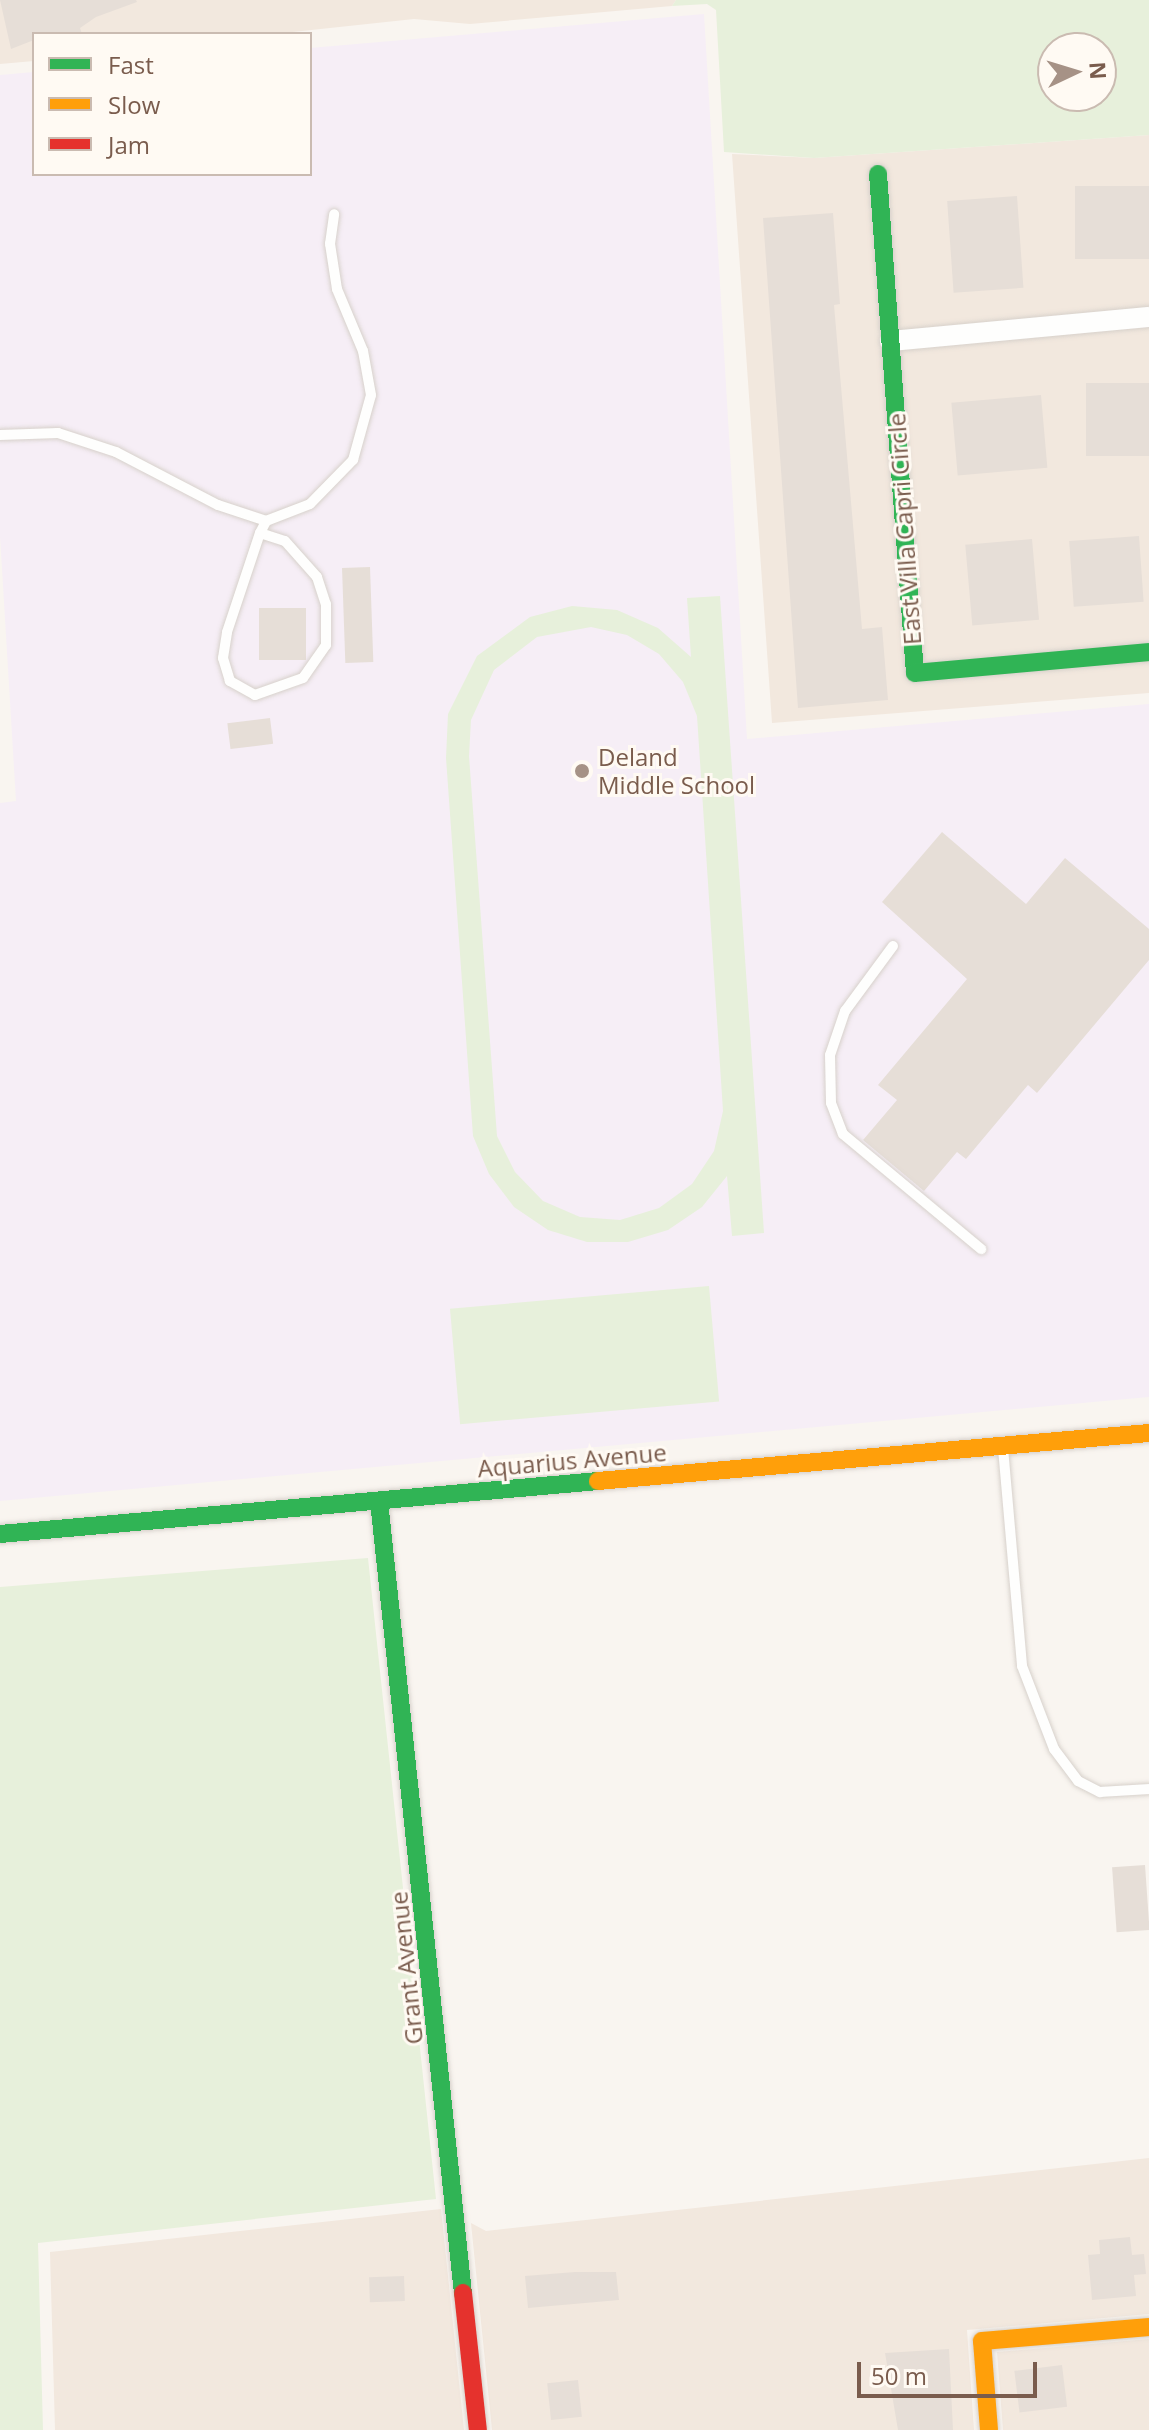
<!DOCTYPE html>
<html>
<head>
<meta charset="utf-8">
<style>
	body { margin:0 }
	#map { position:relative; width:1149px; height:2430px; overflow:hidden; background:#f9f5f0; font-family:"Open Sans",sans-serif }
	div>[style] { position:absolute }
	.residential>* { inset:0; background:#f2e8de }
	.education>* { inset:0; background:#f6eef6 }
	.green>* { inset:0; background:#e7f0db; transform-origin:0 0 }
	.building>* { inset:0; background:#e6ded7; transform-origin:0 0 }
	.roads { filter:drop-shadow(0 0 2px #d7d1cb) drop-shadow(0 0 2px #d7d1cb) }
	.lane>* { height:10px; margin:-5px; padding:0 5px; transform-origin:5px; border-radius:5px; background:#fefefd }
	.street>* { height:20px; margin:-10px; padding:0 10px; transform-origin:10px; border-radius:10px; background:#fefefd }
	.fast>* { height:18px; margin:-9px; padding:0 9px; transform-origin:9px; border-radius:9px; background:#30b455 }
	.slow>* { height:18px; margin:-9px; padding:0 9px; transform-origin:9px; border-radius:9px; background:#ff9f0a }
	.jam>* { height:18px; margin:-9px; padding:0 9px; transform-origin:9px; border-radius:9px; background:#e5322d }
	.dots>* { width:22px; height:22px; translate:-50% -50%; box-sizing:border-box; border:4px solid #fffaf3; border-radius:50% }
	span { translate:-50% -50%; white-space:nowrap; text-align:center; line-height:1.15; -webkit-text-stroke:6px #fffaf3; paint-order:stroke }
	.street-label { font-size:24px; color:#7a5c4d }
	.poi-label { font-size:24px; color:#7a5c4d }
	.left { translate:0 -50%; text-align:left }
	.legend { position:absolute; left:32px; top:32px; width:280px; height:144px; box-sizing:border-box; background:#fffaf3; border:2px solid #cabbb1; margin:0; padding:10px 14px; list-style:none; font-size:24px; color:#7a5c4d }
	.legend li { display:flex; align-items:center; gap:16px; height:40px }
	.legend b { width:40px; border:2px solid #cabbb1 }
	.north { position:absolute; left:1037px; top:32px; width:80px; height:80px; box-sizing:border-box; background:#fffaf3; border:2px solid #cabbb1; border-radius:50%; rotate:86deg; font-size:22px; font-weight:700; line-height:32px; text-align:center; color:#7a5c4d }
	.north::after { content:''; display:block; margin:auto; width:28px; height:36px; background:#a69286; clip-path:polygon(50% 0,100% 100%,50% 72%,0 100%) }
	.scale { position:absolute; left:857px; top:2362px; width:180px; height:36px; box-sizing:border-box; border:4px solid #7a5c4d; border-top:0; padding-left:10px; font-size:24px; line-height:28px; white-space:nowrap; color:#7a5c4d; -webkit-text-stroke:6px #fffaf3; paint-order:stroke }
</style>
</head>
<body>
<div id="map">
	<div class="residential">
		<div style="clip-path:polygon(0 0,676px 0,672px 6px,470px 24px,414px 19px,274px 34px,34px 34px,34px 61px,0 64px)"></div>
		<div style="clip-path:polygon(1149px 135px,1149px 693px,772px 723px,732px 154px,814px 158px)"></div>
		<div style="clip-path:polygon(1149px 2158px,1149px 2314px,967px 2330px,974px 2430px,492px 2430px,471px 2223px,486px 2231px)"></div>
		<div style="clip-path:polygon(441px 2209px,464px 2430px,55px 2430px,50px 2252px)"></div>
		<div style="clip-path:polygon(1149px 2339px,1149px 2430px,1003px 2430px,997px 2352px)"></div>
	</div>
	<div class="education">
		<div style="clip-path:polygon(704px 14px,747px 739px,1149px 704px,1149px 1397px,0 1501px,0 803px,16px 801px,0 536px,0 75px,34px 72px,34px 174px,310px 174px,310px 48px)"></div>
	</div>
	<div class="green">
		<div style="clip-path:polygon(evenodd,676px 0,1149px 0,1149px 135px,814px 158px,724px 152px,716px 10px,707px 4px,672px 6px,676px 0,1053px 48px,1101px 48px,1101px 96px,1053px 96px,1053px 48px)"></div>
		<div style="clip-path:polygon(evenodd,720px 596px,764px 1233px,732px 1236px,727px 1176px,702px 1207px,668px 1230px,628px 1242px,587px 1242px,548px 1230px,514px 1207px,489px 1174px,473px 1136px,446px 758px,448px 714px,477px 656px,530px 617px,572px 606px,617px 610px,658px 628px,691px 657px,687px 598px,720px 596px,591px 627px,627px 635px,659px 654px,683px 682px,697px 716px,723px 1111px,714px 1151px,692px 1184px,659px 1208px,620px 1220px,580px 1217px,543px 1201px,515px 1172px,497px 1136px,469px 756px,471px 720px,494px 670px,537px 637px,591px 627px)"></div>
		<div style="left:709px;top:1286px;width:116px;height:260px;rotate:85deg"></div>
		<div style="clip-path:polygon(368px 1558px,436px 2199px,38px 2243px,43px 2430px,0 2430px,0 1587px)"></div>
	</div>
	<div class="building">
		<div style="clip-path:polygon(0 0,136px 0,137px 2px,96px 17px,80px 28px,82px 34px,34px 34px,34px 40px,11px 49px)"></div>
		<div style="left:1149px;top:186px;width:73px;height:74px;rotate:90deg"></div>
		<div style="left:1017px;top:196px;width:92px;height:70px;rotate:86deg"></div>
		<div style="clip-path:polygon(833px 213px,840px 304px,834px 305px,862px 629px,882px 627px,888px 700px,798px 708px,763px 218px)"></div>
		<div style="left:1149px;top:383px;width:73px;height:63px;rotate:90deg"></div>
		<div style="left:1041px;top:395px;width:73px;height:90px;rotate:85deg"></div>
		<div style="left:1139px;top:536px;width:66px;height:70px;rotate:86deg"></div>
		<div style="left:1032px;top:539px;width:81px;height:67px;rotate:85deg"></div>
		<div style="left:370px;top:567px;width:95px;height:28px;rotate:88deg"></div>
		<div style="left:306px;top:608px;width:52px;height:47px;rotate:90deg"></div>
		<div style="left:270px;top:718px;width:26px;height:43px;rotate:83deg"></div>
		<div style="clip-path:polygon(942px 832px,1026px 904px,1065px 858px,1149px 929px,1149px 960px,1037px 1093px,1028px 1085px,966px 1159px,957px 1152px,924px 1191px,863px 1140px,897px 1100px,878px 1085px,967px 979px,882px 902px)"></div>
		<div style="left:1145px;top:1865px;width:65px;height:33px;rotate:86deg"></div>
		<div style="clip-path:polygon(1130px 2237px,1132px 2255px,1144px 2254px,1146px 2274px,1134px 2275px,1136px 2296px,1092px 2300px,1088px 2255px,1100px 2254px,1099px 2240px)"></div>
		<div style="clip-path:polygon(575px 2272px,616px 2272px,619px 2300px,528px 2308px,525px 2276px)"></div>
		<div style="left:404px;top:2276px;width:25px;height:35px;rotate:88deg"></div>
		<div style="clip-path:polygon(949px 2349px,953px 2430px,898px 2430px,885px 2353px)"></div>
		<div style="left:1062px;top:2365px;width:42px;height:48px;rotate:83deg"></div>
		<div style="left:578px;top:2380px;width:37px;height:31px;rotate:84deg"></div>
	</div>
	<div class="roads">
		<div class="lane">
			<div style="left:0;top:435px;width:58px;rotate:-2deg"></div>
			<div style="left:58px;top:433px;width:61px;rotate:18.1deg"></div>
			<div style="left:116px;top:452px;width:115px;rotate:27.5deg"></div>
			<div style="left:218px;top:505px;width:51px;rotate:18.4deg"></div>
			<div style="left:266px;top:521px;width:47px;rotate:-21.1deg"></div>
			<div style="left:310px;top:504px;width:62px;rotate:-45.7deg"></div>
			<div style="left:353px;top:460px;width:67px;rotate:-74.5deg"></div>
			<div style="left:371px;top:395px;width:45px;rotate:-100.3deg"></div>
			<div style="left:363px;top:351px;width:67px;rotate:-112.8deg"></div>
			<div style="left:337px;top:289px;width:46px;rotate:-98.8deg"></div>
			<div style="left:330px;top:244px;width:30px;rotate:-82deg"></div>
			<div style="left:260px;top:533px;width:26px;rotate:18deg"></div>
			<div style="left:285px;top:541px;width:48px;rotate:48.4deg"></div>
			<div style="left:317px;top:577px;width:28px;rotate:72deg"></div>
			<div style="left:326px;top:604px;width:41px;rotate:90deg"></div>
			<div style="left:326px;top:645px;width:40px;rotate:124.9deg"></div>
			<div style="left:303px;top:678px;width:51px;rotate:160.5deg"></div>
			<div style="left:255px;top:695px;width:29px;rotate:-151deg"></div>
			<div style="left:230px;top:681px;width:24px;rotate:-107deg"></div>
			<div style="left:223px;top:658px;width:26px;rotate:-81deg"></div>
			<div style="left:227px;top:632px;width:104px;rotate:-71.6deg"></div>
			<div style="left:260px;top:533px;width:13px;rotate:-63deg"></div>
			<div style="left:893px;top:946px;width:81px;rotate:126.4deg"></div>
			<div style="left:845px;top:1011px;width:46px;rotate:108.8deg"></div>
			<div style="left:830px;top:1055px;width:48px;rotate:88.8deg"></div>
			<div style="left:831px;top:1103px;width:33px;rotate:69deg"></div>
			<div style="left:843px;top:1134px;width:180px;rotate:39.8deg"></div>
			<div style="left:1003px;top:1448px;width:219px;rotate:85deg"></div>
			<div style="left:1022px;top:1666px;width:89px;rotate:68.9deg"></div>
			<div style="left:1054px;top:1749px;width:40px;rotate:53deg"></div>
			<div style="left:1078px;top:1781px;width:25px;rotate:27deg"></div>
			<div style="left:1100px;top:1792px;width:49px;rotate:-3.5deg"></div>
		</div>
		<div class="street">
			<div style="left:890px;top:341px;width:260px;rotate:-5.3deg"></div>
		</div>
		<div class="fast">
			<div style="left:878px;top:174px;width:500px;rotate:85.76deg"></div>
			<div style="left:915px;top:673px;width:235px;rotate:-5.1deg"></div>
			<div style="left:379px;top:1501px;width:796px;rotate:83.95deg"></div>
			<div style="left:0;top:1534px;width:600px;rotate:-5.06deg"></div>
		</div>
		<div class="slow">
			<div style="left:598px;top:1481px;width:553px;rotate:-4.98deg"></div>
			<div style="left:989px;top:2430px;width:89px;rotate:-94.5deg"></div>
			<div style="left:982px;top:2341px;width:168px;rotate:-4.8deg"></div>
		</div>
		<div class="jam">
			<div style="left:463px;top:2293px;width:138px;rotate:83.8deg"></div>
		</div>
	</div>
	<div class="dots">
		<div style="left:582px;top:771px;background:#a69286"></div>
	</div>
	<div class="street-label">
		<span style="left:904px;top:529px;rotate:-94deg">East Villa Capri Circle</span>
		<span style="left:572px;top:1460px;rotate:-5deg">Aquarius Avenue</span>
		<span style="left:406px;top:1968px;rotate:-96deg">Grant Avenue</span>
	</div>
	<div class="poi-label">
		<span class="left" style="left:598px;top:771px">Deland<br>Middle School</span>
	</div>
	<ul class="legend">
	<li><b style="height:10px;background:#30b455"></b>Fast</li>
	<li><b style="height:10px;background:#ff9f0a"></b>Slow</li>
	<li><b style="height:10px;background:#e5322d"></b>Jam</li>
	</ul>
	<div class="north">N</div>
	<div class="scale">50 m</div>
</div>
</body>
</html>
